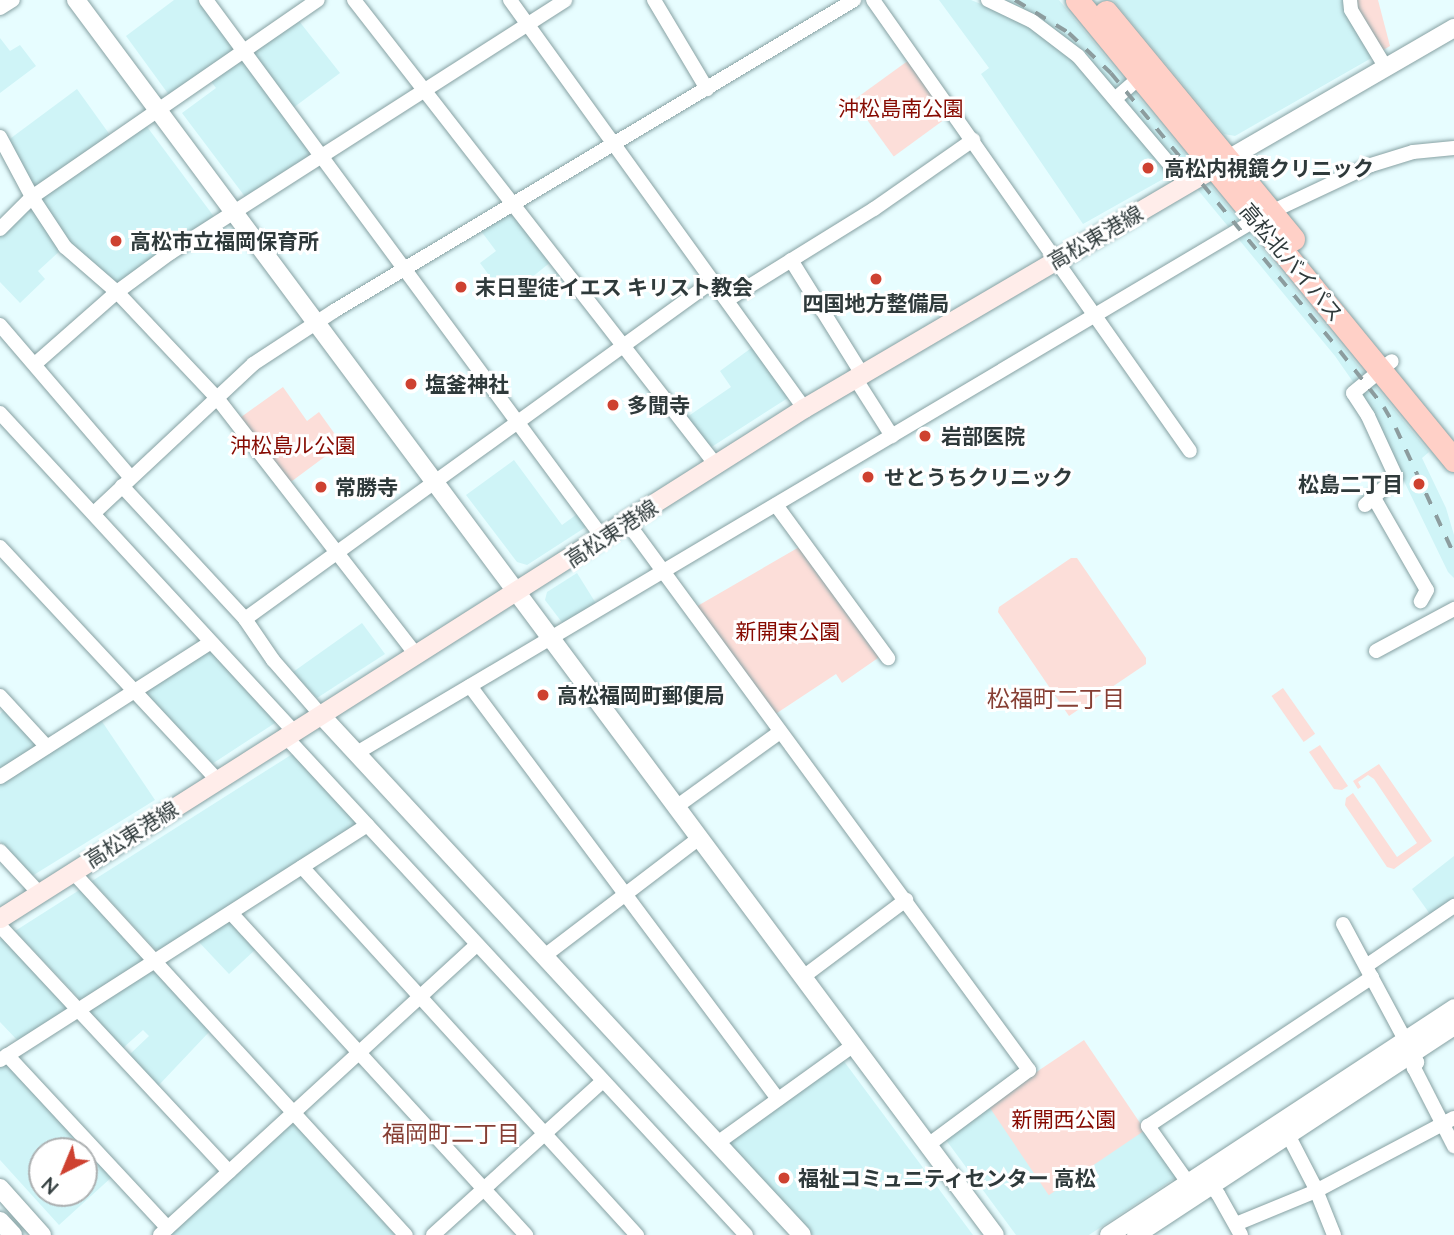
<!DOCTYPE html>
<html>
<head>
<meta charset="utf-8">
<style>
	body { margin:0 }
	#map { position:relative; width:1454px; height:1235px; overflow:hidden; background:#e7fdff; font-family:Lato,"Noto Sans JP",sans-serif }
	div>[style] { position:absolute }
	.built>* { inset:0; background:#cff4f7 }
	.green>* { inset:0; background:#fcded9; transform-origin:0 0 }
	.roads { filter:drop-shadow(0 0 2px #87a1a3) drop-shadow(0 0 2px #87a1a3) }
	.minor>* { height:14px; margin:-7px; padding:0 7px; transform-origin:7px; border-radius:7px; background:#fff }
	.tertiary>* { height:18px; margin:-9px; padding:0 9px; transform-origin:9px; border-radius:9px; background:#fff }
	.secondary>* { height:19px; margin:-9.5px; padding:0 9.5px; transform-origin:9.5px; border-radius:9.5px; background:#ffedea }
	.trunk>* { height:23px; margin:-11.5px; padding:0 11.5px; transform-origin:11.5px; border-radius:11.5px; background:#ffd0c7 }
	.rail>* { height:3.5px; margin-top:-1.75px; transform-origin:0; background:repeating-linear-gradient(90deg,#8c9c9e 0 12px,transparent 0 24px) }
	.dots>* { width:19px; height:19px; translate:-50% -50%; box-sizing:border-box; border:4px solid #fff; border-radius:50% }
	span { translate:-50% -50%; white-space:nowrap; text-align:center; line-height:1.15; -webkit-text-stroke:6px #fff; paint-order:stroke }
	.park-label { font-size:21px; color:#860a01 }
	.poi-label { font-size:21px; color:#2f3a3b; font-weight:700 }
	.left { translate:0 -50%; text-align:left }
	.right { translate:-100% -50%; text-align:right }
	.street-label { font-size:21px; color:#2f3a3b }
	.neighbourhood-label { font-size:23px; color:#863f34 }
	.north { position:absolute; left:28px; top:1137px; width:70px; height:70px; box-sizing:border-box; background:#fff; border:2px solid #acb0b1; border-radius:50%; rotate:223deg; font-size:19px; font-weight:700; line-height:28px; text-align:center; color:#2f3a3b }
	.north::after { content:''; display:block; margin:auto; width:24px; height:32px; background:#ce4130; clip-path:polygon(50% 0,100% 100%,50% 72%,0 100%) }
</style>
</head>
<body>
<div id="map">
	<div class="built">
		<div style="clip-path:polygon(174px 0,198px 0,233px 46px,232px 52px,169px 95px,126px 36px)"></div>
		<div style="clip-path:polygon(939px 0,971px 0,993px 9px,1029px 27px,1074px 60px,1172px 174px,1083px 224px,981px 74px,989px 68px)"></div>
		<div style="clip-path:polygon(1002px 0,1059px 0,1429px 452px,1422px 458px,1446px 508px,1454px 535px,1454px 578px,1448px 572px,1403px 479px,1374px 412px,1335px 356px,1094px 64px,1082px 52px)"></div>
		<div style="clip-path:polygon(1113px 0,1345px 0,1375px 56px,1235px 136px,1224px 134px)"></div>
		<div style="clip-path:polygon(299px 21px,340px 73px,293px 108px,254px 56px,256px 49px)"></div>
		<div style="clip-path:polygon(0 38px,10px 51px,20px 45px,36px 66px,0 93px)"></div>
		<div style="clip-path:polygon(238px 61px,245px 62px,312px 152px,311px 157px,246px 198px,182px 113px,216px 88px,210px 80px)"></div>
		<div style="clip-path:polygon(77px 89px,110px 135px,39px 186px,31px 185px,7px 141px)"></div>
		<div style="clip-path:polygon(145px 124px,215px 218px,117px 287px,70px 247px,38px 199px)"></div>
		<div style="clip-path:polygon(32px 205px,62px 249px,38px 271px,45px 279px,20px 303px,0 282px,0 236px)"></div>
		<div style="clip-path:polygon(511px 213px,552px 261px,506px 298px,480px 263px,496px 251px,481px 231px)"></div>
		<div style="clip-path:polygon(754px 346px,791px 396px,710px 448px,687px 417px,731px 387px,720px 371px)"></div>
		<div style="clip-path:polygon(514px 460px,562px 525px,580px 512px,589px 525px,527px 565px,517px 562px,466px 495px)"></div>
		<div style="clip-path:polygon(577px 573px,597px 605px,564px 625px,545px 600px,547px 592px)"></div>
		<div style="clip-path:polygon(362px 623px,385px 654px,317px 698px,293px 672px)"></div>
		<div style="clip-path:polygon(210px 650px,278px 721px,212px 764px,148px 695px,149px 689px)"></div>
		<div style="clip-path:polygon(5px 709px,37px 742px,35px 749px,0 772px,0 714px)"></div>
		<div style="clip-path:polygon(101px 720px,155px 800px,32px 876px,0 841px,0 784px)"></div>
		<div style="clip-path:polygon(294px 753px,356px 821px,355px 828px,162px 950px,155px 949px,92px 881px)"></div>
		<div style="clip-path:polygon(1454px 856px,1454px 903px,1432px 917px,1412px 889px)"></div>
		<div style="clip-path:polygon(81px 889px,143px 957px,143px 962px,85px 999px,79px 998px,15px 931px)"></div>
		<div style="clip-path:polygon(226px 922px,233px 923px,257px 948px,229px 974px,197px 940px)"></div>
		<div style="clip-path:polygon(5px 936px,68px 1003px,67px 1010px,18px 1041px,0 1022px,0 939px)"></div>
		<div style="clip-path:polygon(149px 972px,156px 973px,210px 1031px,158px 1086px,129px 1055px,149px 1036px,143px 1030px,123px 1048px,91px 1013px,93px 1006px)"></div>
		<div style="clip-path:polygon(843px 1060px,973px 1235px,812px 1235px,730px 1147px,731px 1141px)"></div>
		<div style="clip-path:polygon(evenodd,4px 1063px,11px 1064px,113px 1176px,59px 1225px,0 1160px,0 1066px,4px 1063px,42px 1151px,84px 1151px,84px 1193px,42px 1193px,42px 1151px)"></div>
		<div style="clip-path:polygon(989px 1107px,1145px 1130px,1178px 1176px,1089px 1235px,1016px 1235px,946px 1140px)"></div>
		<div style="clip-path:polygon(289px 1125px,296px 1125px,395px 1235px,168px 1235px)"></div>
	</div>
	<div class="green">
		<div style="clip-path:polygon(1353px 0,1378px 0,1390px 46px,1380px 52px)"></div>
		<div style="left:909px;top:60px;width:69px;height:69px;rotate:54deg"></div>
		<div style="clip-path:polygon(283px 387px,307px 421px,319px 412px,342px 444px,288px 484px,237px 420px)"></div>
		<div style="clip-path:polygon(801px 546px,879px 653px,878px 658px,842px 683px,836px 674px,774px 715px,694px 608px)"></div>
		<div style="clip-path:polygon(1071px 558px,1077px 558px,1146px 658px,1146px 664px,1069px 716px,998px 612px,999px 607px)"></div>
		<div style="left:1283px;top:688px;width:56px;height:14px;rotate:55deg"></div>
		<div style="clip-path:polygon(1320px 745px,1348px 786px,1342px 790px,1334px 789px,1309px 752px)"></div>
		<div style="clip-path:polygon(1379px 764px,1432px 841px,1394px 869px,1387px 867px,1345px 805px,1346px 798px,1353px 793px,1397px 857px,1417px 843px,1374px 779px,1368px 775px,1358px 782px,1361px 787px,1358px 789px,1353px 781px)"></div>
		<div style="left:1084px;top:1040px;width:109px;height:116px;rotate:56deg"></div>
	</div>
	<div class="roads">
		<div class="minor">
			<div style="left:206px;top:0;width:669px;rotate:53.58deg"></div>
			<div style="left:354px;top:0;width:589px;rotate:52.1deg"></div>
			<div style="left:510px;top:0;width:503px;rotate:54.22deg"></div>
			<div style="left:654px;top:0;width:104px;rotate:59.2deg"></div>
			<div style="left:873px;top:0;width:551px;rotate:54.9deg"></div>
			<div style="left:988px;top:0;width:49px;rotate:25.5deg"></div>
			<div style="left:1032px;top:21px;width:58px;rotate:37.3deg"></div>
			<div style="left:1078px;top:56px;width:167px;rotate:49.8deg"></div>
			<div style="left:1350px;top:0;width:10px;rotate:84deg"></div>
			<div style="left:1351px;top:10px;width:68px;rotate:58.9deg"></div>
			<div style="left:0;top:8px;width:15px;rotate:-32deg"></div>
			<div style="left:1116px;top:98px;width:37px;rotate:-41deg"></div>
			<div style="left:0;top:137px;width:68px;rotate:61.9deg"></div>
			<div style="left:32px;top:197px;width:60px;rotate:56.6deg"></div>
			<div style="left:65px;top:247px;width:69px;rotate:40.9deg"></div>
			<div style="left:117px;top:292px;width:146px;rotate:46.7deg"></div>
			<div style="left:217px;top:398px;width:326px;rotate:52.2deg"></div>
			<div style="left:1271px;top:212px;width:110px;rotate:-25.2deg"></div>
			<div style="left:1371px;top:165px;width:44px;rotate:-17.2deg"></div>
			<div style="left:1413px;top:152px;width:41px;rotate:-5.6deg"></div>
			<div style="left:0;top:229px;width:45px;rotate:-45deg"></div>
			<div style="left:32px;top:197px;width:347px;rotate:-34.6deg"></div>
			<div style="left:791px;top:260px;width:134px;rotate:58.1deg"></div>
			<div style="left:727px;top:300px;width:173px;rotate:-31.8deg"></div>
			<div style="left:874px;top:209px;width:121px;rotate:-34.9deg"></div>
			<div style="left:0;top:325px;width:201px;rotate:49.4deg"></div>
			<div style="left:35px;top:364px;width:109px;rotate:-41.3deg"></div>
			<div style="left:117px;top:292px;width:66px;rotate:-36.3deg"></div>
			<div style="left:170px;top:253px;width:469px;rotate:-32.6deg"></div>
			<div style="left:855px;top:378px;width:69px;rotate:57.5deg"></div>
			<div style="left:0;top:413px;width:434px;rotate:47.3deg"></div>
			<div style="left:122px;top:486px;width:181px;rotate:47.2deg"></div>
			<div style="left:245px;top:619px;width:50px;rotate:55.7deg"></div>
			<div style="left:273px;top:660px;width:73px;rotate:48.9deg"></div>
			<div style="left:1374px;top:498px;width:106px;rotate:60.1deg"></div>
			<div style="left:1427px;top:590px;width:13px;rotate:119deg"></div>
			<div style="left:776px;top:505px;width:190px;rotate:53.8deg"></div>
			<div style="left:1365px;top:505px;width:42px;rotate:-42.1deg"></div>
			<div style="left:1396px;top:477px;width:67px;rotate:-114.7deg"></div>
			<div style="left:1368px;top:416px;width:27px;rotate:-123deg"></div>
			<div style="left:1353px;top:393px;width:50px;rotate:-39.4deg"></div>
			<div style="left:94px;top:513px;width:218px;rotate:-43.1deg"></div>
			<div style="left:253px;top:364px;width:97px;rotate:-33.2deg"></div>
			<div style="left:334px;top:311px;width:606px;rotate:-30.88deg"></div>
			<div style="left:627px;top:522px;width:680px;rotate:53.74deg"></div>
			<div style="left:1029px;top:1070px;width:126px;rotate:143.4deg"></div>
			<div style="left:0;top:547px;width:318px;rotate:47deg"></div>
			<div style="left:245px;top:619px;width:577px;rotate:-35.84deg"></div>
			<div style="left:1376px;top:651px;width:89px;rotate:-28.3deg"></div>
			<div style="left:470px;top:686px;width:515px;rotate:53.29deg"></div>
			<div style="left:0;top:696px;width:69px;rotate:47.3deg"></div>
			<div style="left:286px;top:737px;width:678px;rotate:47.27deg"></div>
			<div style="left:355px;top:754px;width:1049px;rotate:-30.67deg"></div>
			<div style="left:0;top:777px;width:250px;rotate:-32.6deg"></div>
			<div style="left:676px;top:807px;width:128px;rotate:-35.8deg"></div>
			<div style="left:0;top:851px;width:57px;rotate:47.1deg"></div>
			<div style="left:302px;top:867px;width:498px;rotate:47.7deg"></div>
			<div style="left:72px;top:871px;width:494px;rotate:47.5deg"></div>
			<div style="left:231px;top:913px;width:437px;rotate:47.5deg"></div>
			<div style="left:1343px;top:924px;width:157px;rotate:61.8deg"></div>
			<div style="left:1417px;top:1062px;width:7px;rotate:117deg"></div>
			<div style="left:1414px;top:1068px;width:88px;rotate:62.9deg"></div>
			<div style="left:0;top:926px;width:336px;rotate:47deg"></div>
			<div style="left:543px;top:957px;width:195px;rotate:-37.3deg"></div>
			<div style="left:1366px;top:966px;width:107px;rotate:-34.3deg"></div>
			<div style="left:803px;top:977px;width:129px;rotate:-36.8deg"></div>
			<div style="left:7px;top:1055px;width:236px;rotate:47.1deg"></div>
			<div style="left:0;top:1060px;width:436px;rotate:-32.6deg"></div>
			<div style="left:1284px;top:1127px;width:65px;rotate:62.7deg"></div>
			<div style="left:1314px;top:1185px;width:54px;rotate:68.2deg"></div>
			<div style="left:716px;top:1144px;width:170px;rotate:-35.7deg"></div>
			<div style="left:1205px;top:1178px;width:21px;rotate:51deg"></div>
			<div style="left:1218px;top:1194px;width:47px;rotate:60.7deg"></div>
			<div style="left:1194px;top:1191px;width:80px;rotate:-125.3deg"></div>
			<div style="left:1148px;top:1126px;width:269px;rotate:-33.6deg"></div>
			<div style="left:1236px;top:1224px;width:87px;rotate:-22.4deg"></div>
			<div style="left:1316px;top:1191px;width:156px;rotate:-27.9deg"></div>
			<div style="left:160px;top:1235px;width:429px;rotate:-42.5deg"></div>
			<div style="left:433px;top:1235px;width:229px;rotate:-42.2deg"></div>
		</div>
		<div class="tertiary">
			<div style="left:76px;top:0;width:1539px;rotate:53.35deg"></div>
			<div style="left:1228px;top:159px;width:261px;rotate:-30.1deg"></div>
			<div style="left:321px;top:715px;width:708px;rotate:47.23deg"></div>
			<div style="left:0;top:1188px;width:63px;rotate:48.2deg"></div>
			<div style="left:0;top:1221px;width:19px;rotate:47deg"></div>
			<div style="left:1109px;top:1235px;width:413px;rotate:-33.3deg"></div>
			<div style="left:1136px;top:1235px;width:381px;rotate:-33.3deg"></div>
		</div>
		<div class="secondary">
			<div style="left:0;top:918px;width:952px;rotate:-32.39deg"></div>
			<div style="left:804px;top:408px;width:489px;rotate:-30.4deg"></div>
		</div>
		<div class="trunk">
			<div style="left:1077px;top:0;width:595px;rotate:50.66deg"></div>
			<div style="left:1106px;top:12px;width:294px;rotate:50.5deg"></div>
		</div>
	</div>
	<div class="rail">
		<div style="left:1015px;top:0;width:63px;rotate:31.4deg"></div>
		<div style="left:1069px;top:33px;width:58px;rotate:43.6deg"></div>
		<div style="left:1111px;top:73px;width:360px;rotate:50.5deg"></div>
		<div style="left:1340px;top:351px;width:71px;rotate:51.8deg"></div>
		<div style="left:1384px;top:407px;width:24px;rotate:60deg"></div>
		<div style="left:1396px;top:428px;width:139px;rotate:65.3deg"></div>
	</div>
	<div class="dots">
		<div style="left:1148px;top:168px;background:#ce4130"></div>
		<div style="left:116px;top:241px;background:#ce4130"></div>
		<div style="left:876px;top:279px;background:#ce4130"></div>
		<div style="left:461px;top:287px;background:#ce4130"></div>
		<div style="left:411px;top:384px;background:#ce4130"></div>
		<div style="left:613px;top:405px;background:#ce4130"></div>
		<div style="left:925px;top:436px;background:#ce4130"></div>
		<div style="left:868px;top:477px;background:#ce4130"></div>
		<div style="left:1419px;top:484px;background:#ce4130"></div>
		<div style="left:321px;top:487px;background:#ce4130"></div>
		<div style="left:543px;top:695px;background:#ce4130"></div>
		<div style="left:784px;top:1178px;background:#ce4130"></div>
	</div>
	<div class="park-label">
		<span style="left:901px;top:108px">沖松島南公園</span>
		<span style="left:293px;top:445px">沖松島ル公園</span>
		<span style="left:788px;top:631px">新開東公園</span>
		<span style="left:1064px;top:1119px">新開西公園</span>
	</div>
	<div class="poi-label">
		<span class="left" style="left:1164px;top:168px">高松内視鏡クリニック</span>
		<span class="left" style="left:130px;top:241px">高松市立福岡保育所</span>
		<span class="left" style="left:475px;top:287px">末日聖徒イエス キリスト教会</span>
		<span style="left:876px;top:303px">四国地方整備局</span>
		<span class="left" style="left:425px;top:384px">塩釜神社</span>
		<span class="left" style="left:627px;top:405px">多聞寺</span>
		<span class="left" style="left:941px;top:436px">岩部医院</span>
		<span class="left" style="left:884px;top:477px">せとうちクリニック</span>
		<span class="right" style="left:1403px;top:484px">松島二丁目</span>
		<span class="left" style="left:335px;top:487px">常勝寺</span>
		<span class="left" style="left:557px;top:695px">高松福岡町郵便局</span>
		<span class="left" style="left:798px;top:1178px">福祉コミュニティセンター 高松</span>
	</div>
	<div class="street-label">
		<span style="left:1095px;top:237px;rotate:-30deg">高松東港線</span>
		<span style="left:1292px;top:262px;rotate:50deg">高松北バイパス</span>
		<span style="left:611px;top:533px;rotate:-33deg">高松東港線</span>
		<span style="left:131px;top:834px;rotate:-32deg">高松東港線</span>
	</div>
	<div class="neighbourhood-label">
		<span style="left:1056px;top:698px">松福町二丁目</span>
		<span style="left:451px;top:1133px">福岡町二丁目</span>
	</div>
	<div class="north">N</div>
</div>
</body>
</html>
